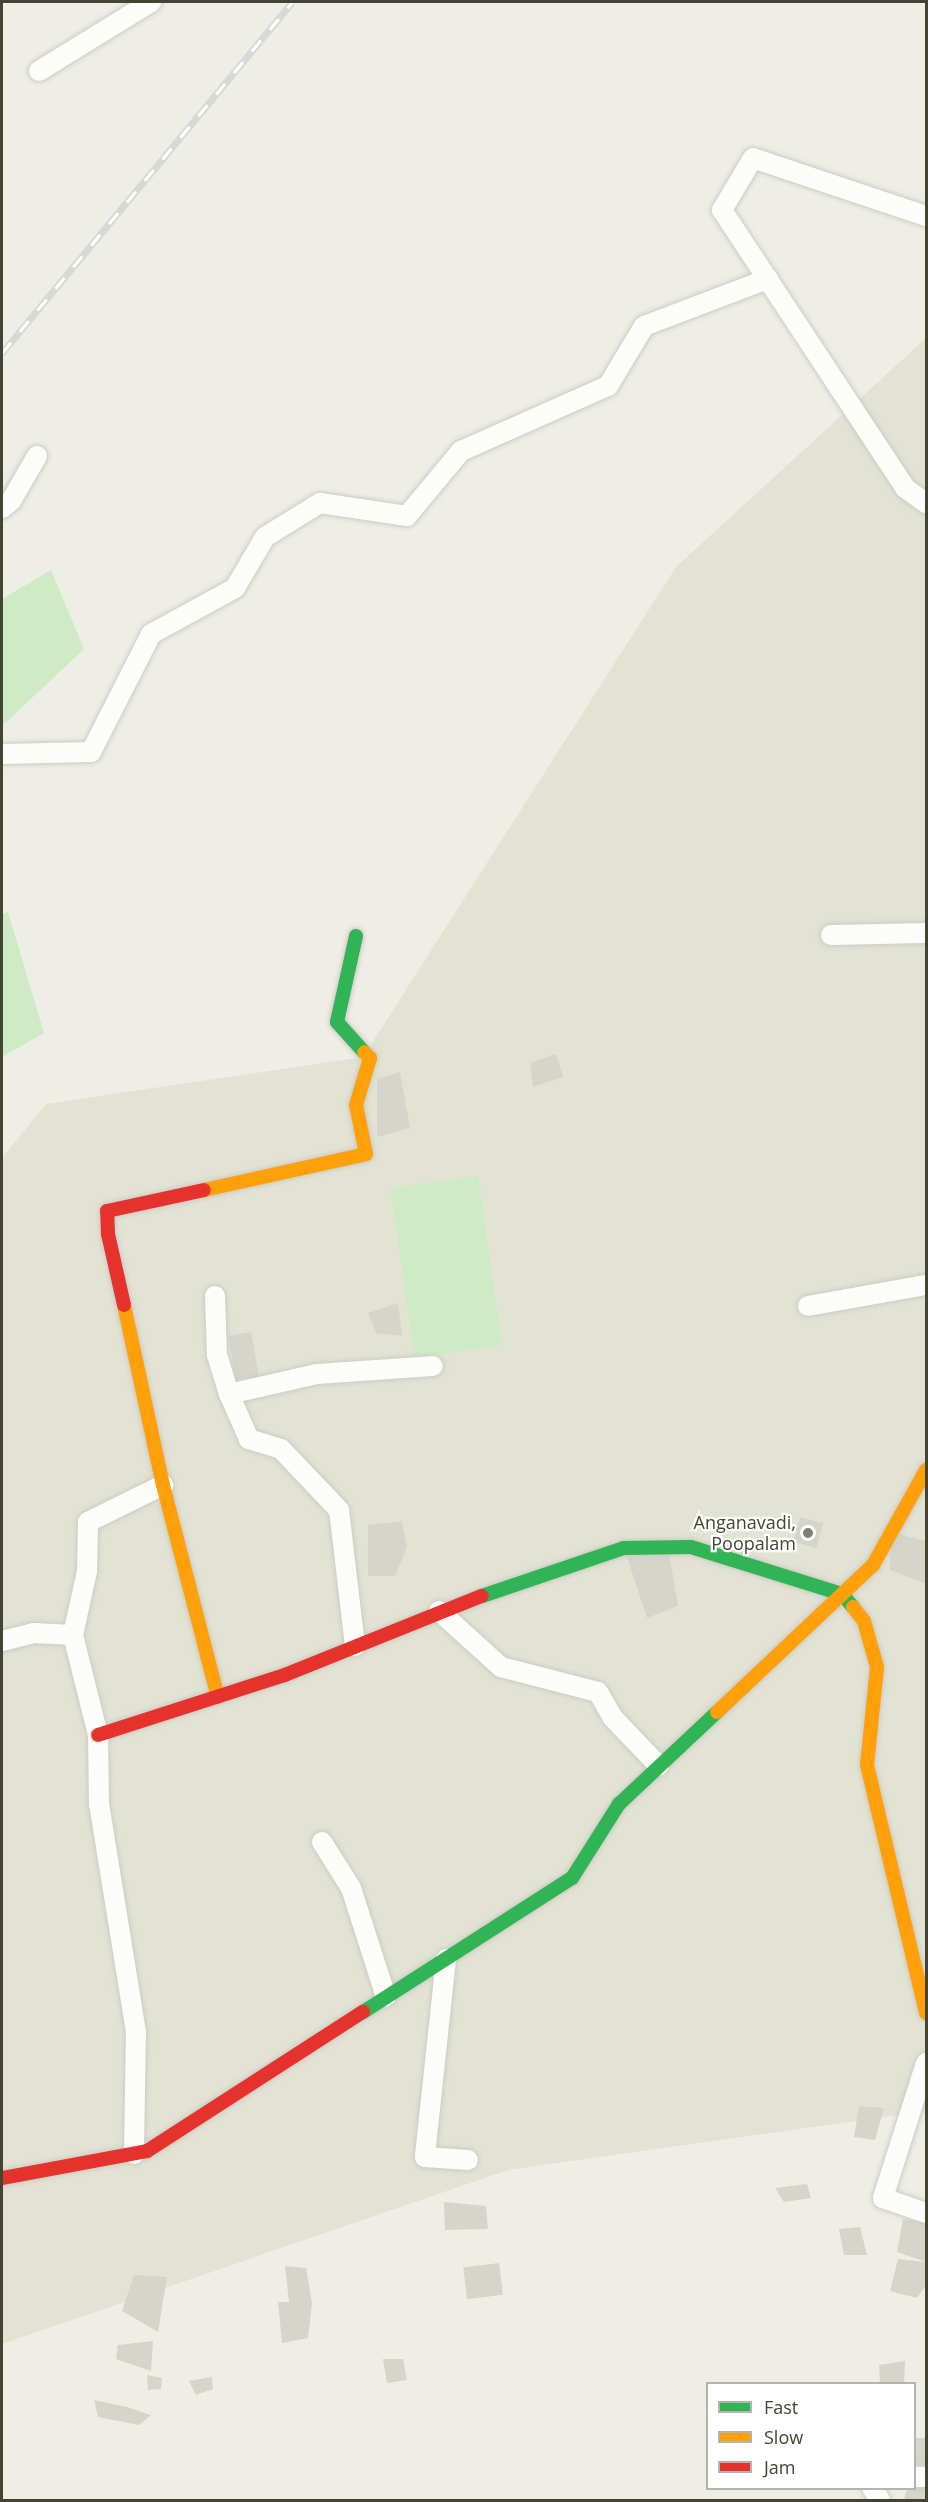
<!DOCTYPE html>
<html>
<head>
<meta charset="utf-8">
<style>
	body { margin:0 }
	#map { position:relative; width:928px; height:2502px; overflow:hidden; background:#eeeee6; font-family:"Open Sans",sans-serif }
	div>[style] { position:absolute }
	.residential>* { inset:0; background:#e2e3d3 }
	.green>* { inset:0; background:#ceebc5; transform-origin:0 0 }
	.building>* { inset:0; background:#d5d5cc; transform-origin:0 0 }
	.roads { filter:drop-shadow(0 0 2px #ccccc4) drop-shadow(0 0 2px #ccccc4) }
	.street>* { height:20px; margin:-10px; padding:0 10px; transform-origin:10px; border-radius:10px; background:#fcfcfb }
	.fast>* { height:14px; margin:-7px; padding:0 7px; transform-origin:7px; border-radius:7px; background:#30b455 }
	.slow>* { height:14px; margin:-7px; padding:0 7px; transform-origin:7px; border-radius:7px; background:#ff9f0a }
	.jam>* { height:14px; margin:-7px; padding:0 7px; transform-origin:7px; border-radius:7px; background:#e5322d }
	.rail>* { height:7px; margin-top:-3.5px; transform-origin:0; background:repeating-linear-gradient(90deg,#fff 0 14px,#d8d8d7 0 28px); box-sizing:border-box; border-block:2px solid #d8d8d7 }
	.dots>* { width:16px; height:16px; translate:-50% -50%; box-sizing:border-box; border:3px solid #fff; border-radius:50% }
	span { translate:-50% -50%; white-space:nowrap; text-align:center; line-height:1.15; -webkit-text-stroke:4.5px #fff; paint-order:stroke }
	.poi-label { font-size:18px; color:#443 }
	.right { translate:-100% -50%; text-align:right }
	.frame { position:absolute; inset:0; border:3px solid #443; pointer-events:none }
	.legend { position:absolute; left:706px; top:2382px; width:210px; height:108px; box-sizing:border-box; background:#fff; border:2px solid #b4b4ad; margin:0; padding:8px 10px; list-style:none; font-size:18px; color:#443 }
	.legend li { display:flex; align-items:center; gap:12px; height:30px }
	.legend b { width:30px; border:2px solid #b4b4ad }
</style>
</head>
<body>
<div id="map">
	<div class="residential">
		<div style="clip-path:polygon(926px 338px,926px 2111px,508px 2170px,2px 2344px,2px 1158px,46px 1104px,363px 1057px,676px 567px)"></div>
	</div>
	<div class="green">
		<div style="clip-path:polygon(51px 570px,84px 649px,2px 726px,2px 599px)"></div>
		<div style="clip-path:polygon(8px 912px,44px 1033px,2px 1057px,2px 914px)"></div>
		<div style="left:478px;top:1176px;width:171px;height:88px;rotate:82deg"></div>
	</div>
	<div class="building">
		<div style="clip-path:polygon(556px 1054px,563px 1077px,533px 1087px,530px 1063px)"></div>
		<div style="clip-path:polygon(400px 1072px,410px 1128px,377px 1137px,377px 1079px)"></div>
		<div style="clip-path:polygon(398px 1303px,402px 1336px,376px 1333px,368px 1313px)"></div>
		<div style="left:251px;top:1332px;width:45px;height:23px;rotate:80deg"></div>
		<div style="left:800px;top:1517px;width:24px;height:26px;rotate:15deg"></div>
		<div style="clip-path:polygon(402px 1521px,407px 1547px,395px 1576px,368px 1576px,368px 1525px)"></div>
		<div style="clip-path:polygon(891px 1532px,926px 1541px,926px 1584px,890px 1570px)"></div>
		<div style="clip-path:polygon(668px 1547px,678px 1606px,647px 1618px,624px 1548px)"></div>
		<div style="clip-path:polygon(859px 2106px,884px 2108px,875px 2140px,854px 2137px)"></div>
		<div style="clip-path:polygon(807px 2184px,811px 2198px,784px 2202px,775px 2188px)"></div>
		<div style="clip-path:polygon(444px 2202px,486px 2206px,488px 2229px,445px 2230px)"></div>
		<div style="clip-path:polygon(903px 2219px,926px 2222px,926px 2262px,897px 2252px)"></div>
		<div style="clip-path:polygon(860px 2227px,867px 2255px,844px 2255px,839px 2229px)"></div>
		<div style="clip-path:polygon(898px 2259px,926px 2262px,926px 2285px,917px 2298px,890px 2291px)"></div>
		<div style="left:499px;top:2263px;width:32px;height:36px;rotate:83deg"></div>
		<div style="clip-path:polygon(285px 2266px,306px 2268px,312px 2303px,308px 2338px,282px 2343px,278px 2302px,289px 2302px)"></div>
		<div style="clip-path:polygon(134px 2275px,167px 2277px,158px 2332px,122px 2311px)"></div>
		<div style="clip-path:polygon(153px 2341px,151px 2371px,116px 2359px,118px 2345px)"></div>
		<div style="clip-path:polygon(383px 2359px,403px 2359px,407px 2380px,387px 2383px)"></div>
		<div style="clip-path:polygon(905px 2361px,904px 2384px,880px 2384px,879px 2365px)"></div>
		<div style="clip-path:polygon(147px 2375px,162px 2378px,161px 2389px,148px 2390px)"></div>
		<div style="clip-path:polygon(212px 2377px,213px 2389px,196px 2395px,189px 2381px)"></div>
		<div style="clip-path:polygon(94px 2400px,127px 2407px,151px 2415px,139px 2425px,98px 2417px)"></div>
		<div style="left:914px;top:2438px;width:11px;height:27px"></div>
		<div style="clip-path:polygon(914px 2478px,926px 2481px,926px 2500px,904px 2500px,907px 2488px,914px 2488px)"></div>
	</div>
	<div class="roads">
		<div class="street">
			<div style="left:39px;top:71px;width:132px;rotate:-31.6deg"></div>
			<div style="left:926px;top:216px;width:182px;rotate:-161.5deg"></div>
			<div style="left:753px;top:158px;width:61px;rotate:120.8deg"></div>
			<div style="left:722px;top:210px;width:333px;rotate:56.6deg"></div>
			<div style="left:905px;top:488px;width:26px;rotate:36deg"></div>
			<div style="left:2px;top:508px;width:11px;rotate:-38deg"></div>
			<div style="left:11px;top:501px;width:52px;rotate:-60deg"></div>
			<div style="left:2px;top:754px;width:89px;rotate:-1.3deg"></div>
			<div style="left:91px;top:752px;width:132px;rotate:-63deg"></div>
			<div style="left:151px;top:634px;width:96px;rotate:-28.7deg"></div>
			<div style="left:235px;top:588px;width:59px;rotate:-59.5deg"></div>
			<div style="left:265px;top:537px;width:65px;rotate:-31.7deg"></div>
			<div style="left:320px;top:503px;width:88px;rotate:8.5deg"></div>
			<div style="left:407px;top:516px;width:85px;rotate:-50.3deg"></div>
			<div style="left:461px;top:451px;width:161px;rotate:-23.9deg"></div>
			<div style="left:608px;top:386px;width:70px;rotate:-59deg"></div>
			<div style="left:644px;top:326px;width:133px;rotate:-20.8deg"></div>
			<div style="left:831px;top:935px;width:95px;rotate:-1.2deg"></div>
			<div style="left:215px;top:1296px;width:59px;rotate:88.1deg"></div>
			<div style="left:217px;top:1355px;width:41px;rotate:72.9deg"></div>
			<div style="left:808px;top:1306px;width:120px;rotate:-10.1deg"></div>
			<div style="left:439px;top:1611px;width:84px;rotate:42.1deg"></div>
			<div style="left:501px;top:1667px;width:100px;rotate:14.5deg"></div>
			<div style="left:598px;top:1692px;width:30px;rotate:60deg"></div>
			<div style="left:613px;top:1718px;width:66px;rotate:46.2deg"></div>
			<div style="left:2px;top:1641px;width:33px;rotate:-14deg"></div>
			<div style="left:34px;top:1633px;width:39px;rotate:3deg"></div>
			<div style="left:355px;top:1646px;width:137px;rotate:-96.7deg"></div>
			<div style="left:339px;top:1510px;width:84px;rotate:-133.6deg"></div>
			<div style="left:281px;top:1449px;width:34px;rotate:-163deg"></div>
			<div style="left:249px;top:1439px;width:49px;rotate:-114deg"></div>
			<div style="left:229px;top:1394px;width:89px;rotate:-12.9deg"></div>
			<div style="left:316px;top:1374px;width:117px;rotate:-3.9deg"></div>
			<div style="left:322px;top:1842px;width:54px;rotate:57.8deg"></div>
			<div style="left:351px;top:1888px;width:114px;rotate:72.2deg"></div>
			<div style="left:446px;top:1959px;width:199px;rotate:96.1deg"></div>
			<div style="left:425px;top:2157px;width:43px;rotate:4deg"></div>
			<div style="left:926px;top:2063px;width:142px;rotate:107.7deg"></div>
			<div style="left:883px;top:2198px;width:46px;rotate:19.2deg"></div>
			<div style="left:134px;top:2154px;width:122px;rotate:-89.1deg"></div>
			<div style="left:136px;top:2032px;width:231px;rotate:-99.2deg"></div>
			<div style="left:99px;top:1804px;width:69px;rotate:-90.8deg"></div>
			<div style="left:98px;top:1735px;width:103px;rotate:-104deg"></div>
			<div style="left:73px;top:1635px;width:66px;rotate:-77.7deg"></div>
			<div style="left:87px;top:1571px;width:49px;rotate:-88.8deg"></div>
			<div style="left:88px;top:1522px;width:84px;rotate:-26.3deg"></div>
			<div style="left:914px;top:2477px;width:12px"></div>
			<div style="left:872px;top:2488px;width:14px;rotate:56deg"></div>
		</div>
		<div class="fast">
			<div style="left:356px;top:936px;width:88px;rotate:102.5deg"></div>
			<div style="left:337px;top:1022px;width:40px;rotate:48deg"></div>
			<div style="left:482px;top:1596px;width:150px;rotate:-18.7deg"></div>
			<div style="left:624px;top:1548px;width:67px;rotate:-0.9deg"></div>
			<div style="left:691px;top:1547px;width:158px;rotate:17.3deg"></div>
			<div style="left:842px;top:1594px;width:17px;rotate:50deg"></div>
			<div style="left:363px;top:2012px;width:248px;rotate:-32.7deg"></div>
			<div style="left:572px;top:1878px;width:88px;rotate:-57.6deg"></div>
			<div style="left:619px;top:1804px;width:134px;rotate:-43.2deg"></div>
		</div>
		<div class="slow">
			<div style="left:204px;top:1190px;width:166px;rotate:-12.5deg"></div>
			<div style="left:366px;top:1154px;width:50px;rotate:-101.5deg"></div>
			<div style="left:356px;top:1105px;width:49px;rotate:-73.4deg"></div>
			<div style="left:370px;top:1058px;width:8px;rotate:-135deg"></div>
			<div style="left:124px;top:1305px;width:184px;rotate:77.8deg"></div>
			<div style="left:163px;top:1485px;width:219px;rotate:75.5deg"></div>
			<div style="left:853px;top:1607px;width:18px;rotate:52deg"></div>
			<div style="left:864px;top:1621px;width:48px;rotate:74.2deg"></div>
			<div style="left:877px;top:1667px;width:99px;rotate:95.8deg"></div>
			<div style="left:867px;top:1765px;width:255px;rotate:76.6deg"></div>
			<div style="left:717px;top:1712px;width:214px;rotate:-43.3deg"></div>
			<div style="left:873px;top:1565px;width:109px;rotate:-60.8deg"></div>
		</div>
		<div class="jam">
			<div style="left:124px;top:1305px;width:73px;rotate:-102.7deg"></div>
			<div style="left:108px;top:1234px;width:23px;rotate:-92deg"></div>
			<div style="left:107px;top:1211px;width:99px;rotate:-12.2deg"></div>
			<div style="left:98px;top:1735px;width:196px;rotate:-17.8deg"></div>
			<div style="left:285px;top:1675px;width:212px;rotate:-21.9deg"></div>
			<div style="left:2px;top:2178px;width:147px;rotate:-10.5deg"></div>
			<div style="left:147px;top:2151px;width:257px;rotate:-32.8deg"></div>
		</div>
	</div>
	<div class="rail">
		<div style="left:2px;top:353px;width:455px;rotate:-50.4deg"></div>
	</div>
	<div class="dots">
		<div style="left:808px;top:1533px;background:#808072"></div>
	</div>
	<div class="poi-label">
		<span class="right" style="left:796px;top:1533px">Anganavadi,<br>Poopalam</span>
	</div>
	<div class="frame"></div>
	<ul class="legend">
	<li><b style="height:8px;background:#30b455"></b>Fast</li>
	<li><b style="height:8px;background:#ff9f0a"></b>Slow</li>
	<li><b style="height:8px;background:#e5322d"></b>Jam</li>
	</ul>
</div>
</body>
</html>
